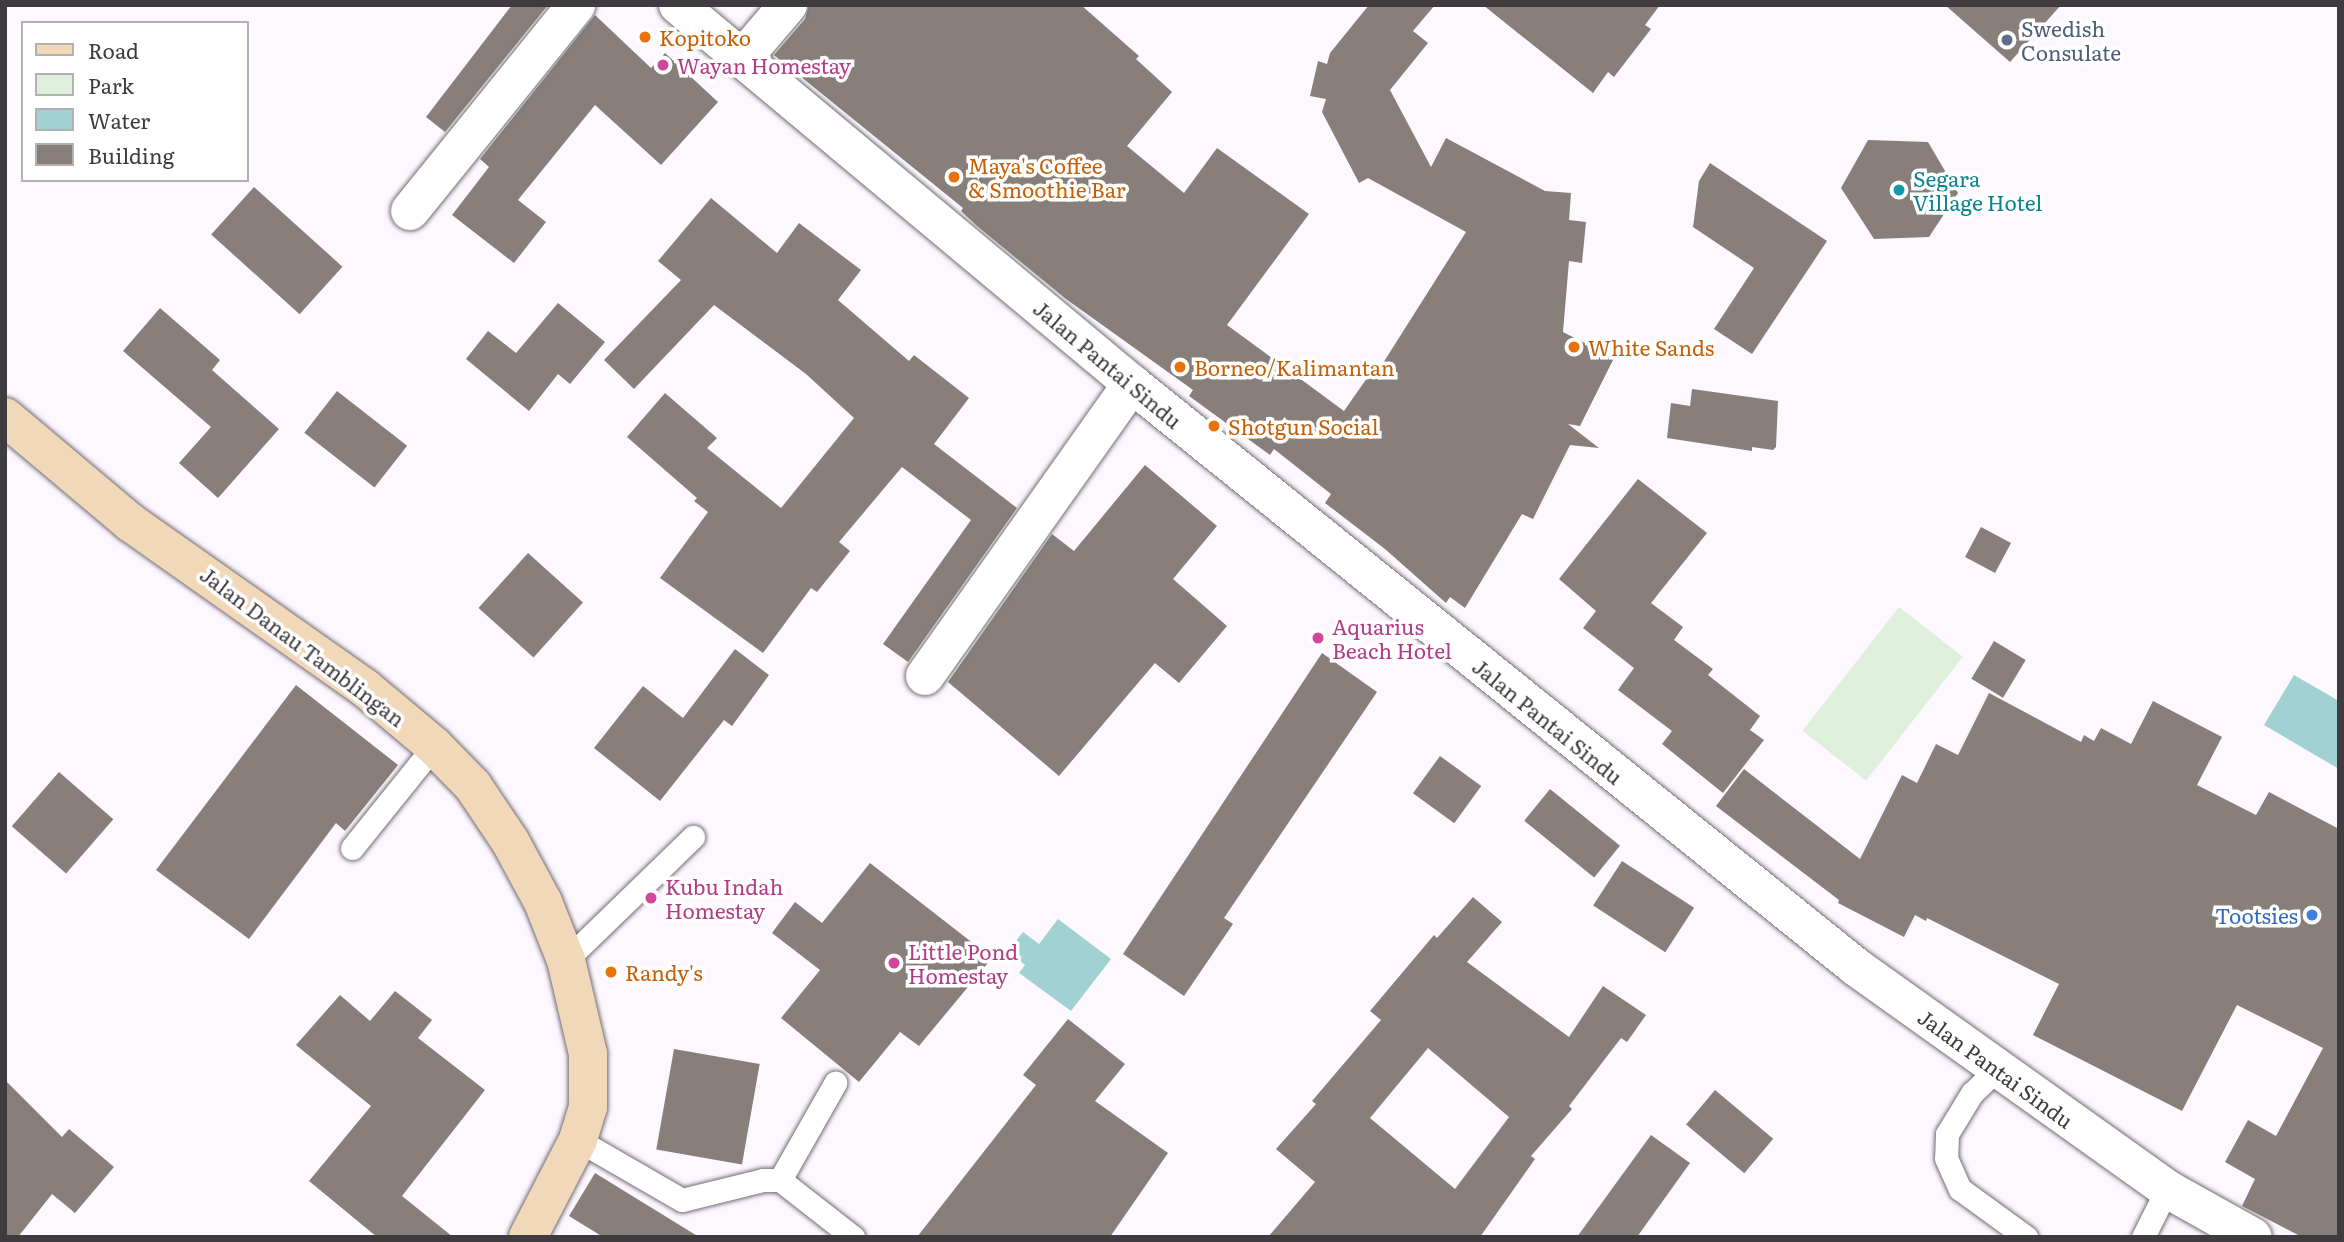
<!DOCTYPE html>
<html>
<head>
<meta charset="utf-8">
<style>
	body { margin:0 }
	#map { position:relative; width:2344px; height:1242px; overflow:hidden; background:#fdf7ff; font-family:Literata,serif }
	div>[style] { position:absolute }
	.green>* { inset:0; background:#def0db; transform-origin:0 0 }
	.water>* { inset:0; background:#a2d1d3 }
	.building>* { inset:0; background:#887f7a; transform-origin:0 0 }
	.roads { filter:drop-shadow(0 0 2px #736d74) drop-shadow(0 0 2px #736d74) }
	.lane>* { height:23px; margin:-11.5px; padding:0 11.5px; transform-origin:11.5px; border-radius:11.5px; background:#fff }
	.street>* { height:38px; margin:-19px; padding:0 19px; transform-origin:19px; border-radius:19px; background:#fff }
	.secondary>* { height:38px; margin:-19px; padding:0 19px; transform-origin:19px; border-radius:19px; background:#f0d8b8 }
	.dots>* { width:19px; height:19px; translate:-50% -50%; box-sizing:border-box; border:4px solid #fff; border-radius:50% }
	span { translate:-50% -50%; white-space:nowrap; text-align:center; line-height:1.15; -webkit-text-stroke:7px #fff; paint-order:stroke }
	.service-label { font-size:21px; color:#4e5e75 }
	.left { translate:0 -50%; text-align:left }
	.food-label { font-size:21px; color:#c56008 }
	.hotel-label { font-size:21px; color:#b23c85 }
	.culture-label { font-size:21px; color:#0d838f }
	.street-label { font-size:21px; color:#3f3c3f }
	.shop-label { font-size:21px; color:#366cbe }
	.right { translate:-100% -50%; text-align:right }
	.frame { position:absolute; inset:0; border:7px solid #3f3c3f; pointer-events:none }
	.legend { position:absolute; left:21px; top:21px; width:228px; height:161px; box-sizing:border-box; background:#fff; border:2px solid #b2b1b2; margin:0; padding:9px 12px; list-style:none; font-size:21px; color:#3f3c3f }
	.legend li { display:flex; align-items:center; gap:14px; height:35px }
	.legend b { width:35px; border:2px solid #b2b1b2 }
</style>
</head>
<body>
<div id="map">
	<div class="green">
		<div style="left:1899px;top:607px;width:81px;height:157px;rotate:38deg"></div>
	</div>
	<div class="water">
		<div style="clip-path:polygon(2294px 675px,2339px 701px,2339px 769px,2264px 725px)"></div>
		<div style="clip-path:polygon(1058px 919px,1111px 959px,1071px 1011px,1019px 973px,1025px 965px,1008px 951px,1023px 932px,1039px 944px)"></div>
	</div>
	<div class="building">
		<div style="clip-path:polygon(512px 5px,548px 5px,445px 132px,426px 117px)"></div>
		<div style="clip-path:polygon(809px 5px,1081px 5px,1139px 56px,1136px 59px,1172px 92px,1127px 146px,1184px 193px,1217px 148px,1309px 214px,1227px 325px,1344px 411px,1374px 368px,1378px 371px,1466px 232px,1368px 178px,1359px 183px,1322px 112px,1326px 99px,1310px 96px,1318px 61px,1327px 64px,1330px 53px,1369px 5px,1435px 5px,1413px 31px,1428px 43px,1390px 90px,1431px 167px,1446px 138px,1545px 191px,1571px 193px,1569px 220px,1586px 222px,1582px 263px,1569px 261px,1563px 332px,1614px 358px,1580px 426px,1568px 424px,1599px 448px,1570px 445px,1533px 519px,1522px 514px,1465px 608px,1450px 597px,1446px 603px,1385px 549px,1325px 503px,1331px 494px,1274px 449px,1270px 455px,1189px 396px,1193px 390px,1066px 299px,977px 226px,961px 211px,963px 208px,774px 55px,805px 19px)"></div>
		<div style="clip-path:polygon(1483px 5px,1660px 5px,1645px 25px,1651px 29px,1614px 77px,1608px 72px,1593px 93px)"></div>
		<div style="clip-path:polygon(1945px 5px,2061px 5px,2010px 62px)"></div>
		<div style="clip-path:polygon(595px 15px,651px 68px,665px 53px,718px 102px,661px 165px,595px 105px,518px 200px,546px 222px,514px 263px,452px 215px,489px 167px,480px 159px)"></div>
		<div style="clip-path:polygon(1868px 140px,1928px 142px,1958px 193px,1929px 237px,1874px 239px,1841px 188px)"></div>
		<div style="clip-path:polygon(1710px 163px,1827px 241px,1752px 354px,1714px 329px,1754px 268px,1693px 227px,1699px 181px)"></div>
		<div style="left:254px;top:187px;width:119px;height:64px;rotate:42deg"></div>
		<div style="clip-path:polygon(711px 198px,777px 253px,799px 223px,861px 270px,838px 300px,909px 361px,914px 355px,969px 398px,934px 444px,1017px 508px,908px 662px,883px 644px,971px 520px,902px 467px,839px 542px,850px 551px,817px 592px,811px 588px,763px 653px,660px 578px,708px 512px,694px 501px,697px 498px,627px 437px,665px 393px,717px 438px,707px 448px,781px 508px,854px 418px,806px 374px,714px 305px,634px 389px,604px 360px,681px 280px,658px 261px)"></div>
		<div style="clip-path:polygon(558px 303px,605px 342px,570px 384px,558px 374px,529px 411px,466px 359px,488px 331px,516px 353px)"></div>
		<div style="clip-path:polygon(160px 308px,220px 360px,212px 370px,279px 429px,218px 498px,179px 463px,211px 427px,123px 351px)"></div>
		<div style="clip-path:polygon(1692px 389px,1778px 401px,1776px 447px,1773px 450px,1752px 447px,1752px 451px,1667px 438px,1671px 403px,1690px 406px)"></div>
		<div style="left:337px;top:391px;width:89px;height:53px;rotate:38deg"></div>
		<div style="clip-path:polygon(1145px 465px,1217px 526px,1173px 579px,1227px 626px,1179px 683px,1155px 663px,1059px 776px,948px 682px,1052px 534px,1074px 551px)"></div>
		<div style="clip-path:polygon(1638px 479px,1707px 533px,1651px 603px,1683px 627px,1674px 640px,1713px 669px,1708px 675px,1760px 716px,1750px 730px,1764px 740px,1723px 793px,1662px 744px,1672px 731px,1618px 690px,1634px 668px,1583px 628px,1596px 611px,1559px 579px)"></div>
		<div style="left:1981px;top:527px;width:34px;height:34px;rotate:28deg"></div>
		<div style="left:528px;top:553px;width:74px;height:74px;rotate:42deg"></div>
		<div style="left:1994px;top:641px;width:37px;height:44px;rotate:31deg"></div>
		<div style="clip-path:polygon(735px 649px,769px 675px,732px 726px,724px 720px,660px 801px,594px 748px,643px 686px,683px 718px)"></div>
		<div style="clip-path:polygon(1322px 653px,1377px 692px,1224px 918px,1233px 924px,1184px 996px,1123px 954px)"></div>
		<div style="clip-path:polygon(296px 685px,398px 765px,345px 831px,336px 823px,249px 939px,156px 870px)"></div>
		<div style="clip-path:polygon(1989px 693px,2081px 742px,2084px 735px,2094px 741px,2101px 728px,2131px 744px,2153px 701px,2222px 737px,2197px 785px,2256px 815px,2269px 792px,2339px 829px,2339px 1237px,2302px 1237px,2242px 1206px,2255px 1179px,2225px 1162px,2248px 1120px,2276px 1136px,2323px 1048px,2237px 1005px,2182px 1111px,2033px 1035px,2059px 984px,1927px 918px,1926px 921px,1915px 915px,1904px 937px,1838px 903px,1839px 900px,1716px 806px,1744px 769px,1860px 859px,1902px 775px,1917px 783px,1936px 744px,1958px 755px)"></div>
		<div style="left:1440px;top:756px;width:51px;height:46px;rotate:36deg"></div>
		<div style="left:59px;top:772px;width:72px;height:72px;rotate:41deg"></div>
		<div style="left:1550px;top:789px;width:90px;height:41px;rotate:39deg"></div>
		<div style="left:1622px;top:861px;width:86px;height:53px;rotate:33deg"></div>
		<div style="clip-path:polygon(870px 863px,992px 958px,919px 1046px,900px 1032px,859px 1082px,781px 1018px,820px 970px,772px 933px,795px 902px,822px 923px)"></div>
		<div style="clip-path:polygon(evenodd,1473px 897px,1502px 922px,1467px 962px,1569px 1037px,1603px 986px,1646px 1015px,1627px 1042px,1621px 1038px,1569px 1106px,1572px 1109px,1531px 1156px,1535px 1159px,1480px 1237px,1268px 1237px,1315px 1182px,1276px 1149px,1316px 1104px,1312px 1101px,1381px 1020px,1370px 1011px,1434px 935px,1437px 938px,1473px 897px,1428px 1048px,1509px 1117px,1455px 1189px,1370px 1118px,1428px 1048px)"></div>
		<div style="clip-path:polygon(395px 991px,432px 1020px,418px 1038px,485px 1090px,402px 1196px,453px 1237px,377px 1237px,309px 1181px,371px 1106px,296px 1045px,340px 995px,370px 1021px)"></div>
		<div style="clip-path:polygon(1068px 1019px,1125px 1064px,1095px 1101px,1168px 1153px,1110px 1237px,917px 1237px,1036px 1085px,1023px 1075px)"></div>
		<div style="left:674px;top:1049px;width:87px;height:102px;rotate:10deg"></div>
		<div style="clip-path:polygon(5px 1080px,62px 1137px,69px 1129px,114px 1167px,75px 1213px,52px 1194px,18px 1237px,5px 1237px)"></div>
		<div style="left:1715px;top:1090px;width:76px;height:45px;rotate:40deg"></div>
		<div style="clip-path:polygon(1651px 1135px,1690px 1163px,1637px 1237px,1577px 1237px)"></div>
		<div style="clip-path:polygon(595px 1173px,699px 1237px,603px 1237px,569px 1216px)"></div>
	</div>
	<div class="roads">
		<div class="lane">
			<div style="left:352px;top:848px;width:131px;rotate:-51.2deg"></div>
			<div style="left:566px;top:960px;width:177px;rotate:-44.1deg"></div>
			<div style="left:1996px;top:1070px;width:33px;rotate:136deg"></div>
			<div style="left:1972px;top:1093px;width:48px;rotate:121.4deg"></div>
			<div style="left:1947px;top:1134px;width:24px;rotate:92deg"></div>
			<div style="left:1946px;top:1158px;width:34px;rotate:66deg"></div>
			<div style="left:1960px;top:1189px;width:82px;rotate:36deg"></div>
			<div style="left:578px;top:1140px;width:120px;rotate:30deg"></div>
			<div style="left:682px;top:1200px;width:83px;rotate:-13.9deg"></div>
			<div style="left:763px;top:1180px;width:17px"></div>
			<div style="left:780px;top:1180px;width:93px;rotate:38deg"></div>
			<div style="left:780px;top:1180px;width:112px;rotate:-60.4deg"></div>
			<div style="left:2143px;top:1237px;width:54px;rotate:-63.4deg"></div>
		</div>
		<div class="street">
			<div style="left:678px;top:5px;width:591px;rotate:39.86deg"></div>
			<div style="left:1132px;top:384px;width:930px;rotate:38.84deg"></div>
			<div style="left:1856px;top:967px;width:382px;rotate:35.5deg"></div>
			<div style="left:2167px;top:1189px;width:98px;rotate:29.2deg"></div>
			<div style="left:742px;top:59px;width:71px;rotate:-49.6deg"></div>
			<div style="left:410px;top:211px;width:265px;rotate:-51.1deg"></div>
			<div style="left:925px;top:676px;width:358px;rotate:-54.7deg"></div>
		</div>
		<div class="secondary">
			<div style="left:5px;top:417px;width:165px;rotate:40.1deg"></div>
			<div style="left:131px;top:523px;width:286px;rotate:35.2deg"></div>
			<div style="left:365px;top:688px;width:90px;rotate:40deg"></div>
			<div style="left:434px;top:746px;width:56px;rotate:45.7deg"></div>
			<div style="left:473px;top:786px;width:66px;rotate:56.1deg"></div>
			<div style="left:510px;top:841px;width:69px;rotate:61.6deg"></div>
			<div style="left:543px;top:902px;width:62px;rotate:68.4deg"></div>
			<div style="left:566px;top:960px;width:97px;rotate:76.8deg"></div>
			<div style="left:588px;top:1054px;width:53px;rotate:90deg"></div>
			<div style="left:588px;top:1107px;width:34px;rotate:107deg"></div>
			<div style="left:578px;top:1140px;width:109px;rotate:117.3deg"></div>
		</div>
	</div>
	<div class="dots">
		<div style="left:645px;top:37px;background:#e8710a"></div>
		<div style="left:2007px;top:40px;background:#5c6f8a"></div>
		<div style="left:663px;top:65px;background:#d1479c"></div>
		<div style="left:954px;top:177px;background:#e8710a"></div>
		<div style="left:1899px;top:190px;background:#0f9aa8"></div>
		<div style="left:1574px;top:347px;background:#e8710a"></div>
		<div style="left:1180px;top:367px;background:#e8710a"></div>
		<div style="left:1214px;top:426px;background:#e8710a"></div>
		<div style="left:1318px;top:638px;background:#d1479c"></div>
		<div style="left:651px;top:898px;background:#d1479c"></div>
		<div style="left:2312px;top:915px;background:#3f7fe0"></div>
		<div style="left:894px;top:963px;background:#d1479c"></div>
		<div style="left:611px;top:972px;background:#e8710a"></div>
	</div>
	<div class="service-label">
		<span class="left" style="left:2021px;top:40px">Swedish<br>Consulate</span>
	</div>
	<div class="food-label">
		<span class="left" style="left:659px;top:37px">Kopitoko</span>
		<span class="left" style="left:968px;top:177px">Maya's Coffee<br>&amp; Smoothie Bar</span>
		<span class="left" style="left:1588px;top:347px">White Sands</span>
		<span class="left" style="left:1194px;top:367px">Borneo/Kalimantan</span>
		<span class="left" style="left:1228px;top:426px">Shotgun Social</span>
		<span class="left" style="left:625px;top:972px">Randy's</span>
	</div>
	<div class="hotel-label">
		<span class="left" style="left:677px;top:65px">Wayan Homestay</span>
		<span class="left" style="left:1332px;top:638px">Aquarius<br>Beach Hotel</span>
		<span class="left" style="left:665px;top:898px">Kubu Indah<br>Homestay</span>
		<span class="left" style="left:908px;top:963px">Little Pond<br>Homestay</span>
	</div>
	<div class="culture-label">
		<span class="left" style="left:1913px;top:190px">Segara<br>Village Hotel</span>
	</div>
	<div class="street-label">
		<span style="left:1108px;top:364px;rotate:40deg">Jalan Pantai Sindu</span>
		<span style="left:303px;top:646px;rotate:37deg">Jalan Danau Tamblingan</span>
		<span style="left:1548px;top:721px;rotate:39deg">Jalan Pantai Sindu</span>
		<span style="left:1996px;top:1068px;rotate:36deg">Jalan Pantai Sindu</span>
	</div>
	<div class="shop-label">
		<span class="right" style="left:2298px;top:915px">Tootsies</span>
	</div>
	<div class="frame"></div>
	<ul class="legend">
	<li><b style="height:9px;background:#f0d8b8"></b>Road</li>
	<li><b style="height:19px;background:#def0db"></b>Park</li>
	<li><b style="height:19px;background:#a2d1d3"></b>Water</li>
	<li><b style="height:19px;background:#887f7a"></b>Building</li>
	</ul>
</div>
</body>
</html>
